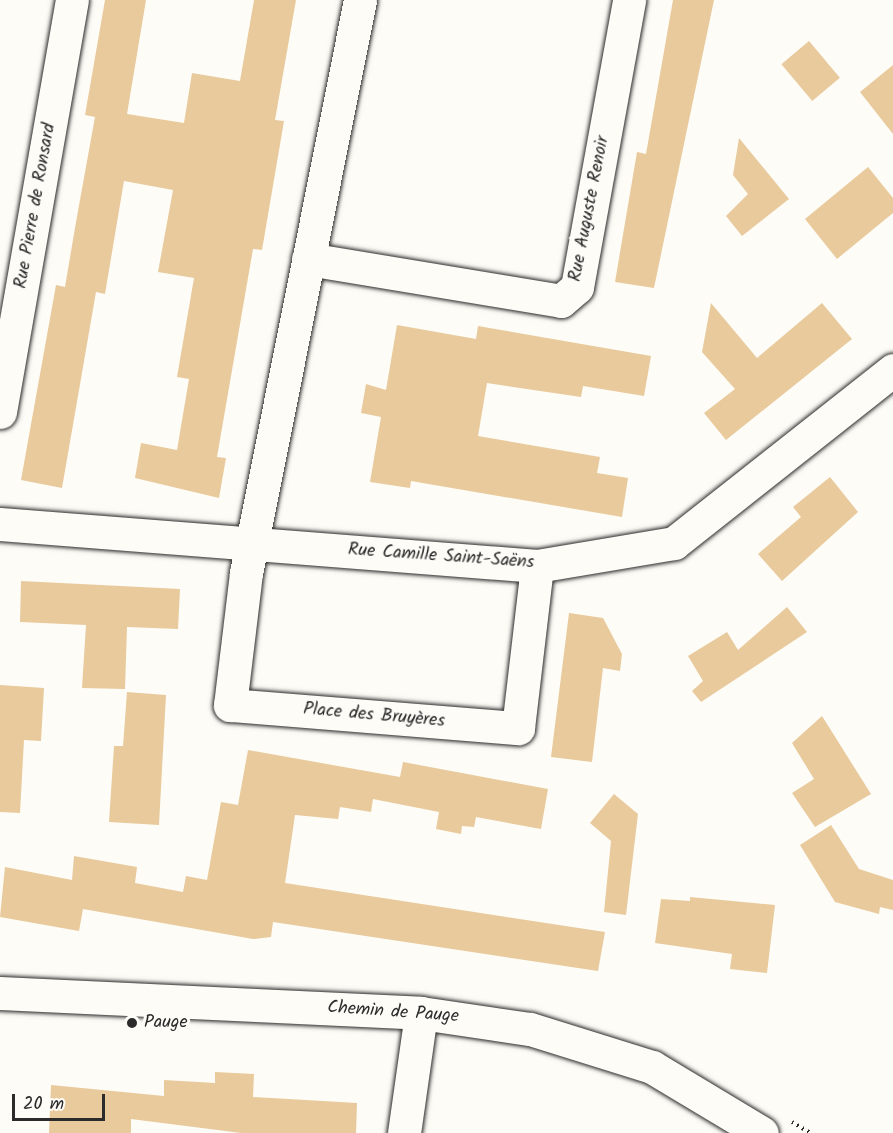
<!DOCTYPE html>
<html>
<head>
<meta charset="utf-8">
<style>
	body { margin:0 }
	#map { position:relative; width:893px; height:1133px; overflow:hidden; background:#fdfcf7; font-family:Kalam,sans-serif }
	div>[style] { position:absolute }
	.building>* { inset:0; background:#e9ca9c; transform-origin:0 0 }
	.path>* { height:4px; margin-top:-2px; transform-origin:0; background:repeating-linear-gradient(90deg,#2b2b2b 0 1.5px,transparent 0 6px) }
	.roads { filter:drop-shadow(0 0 2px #2b2b2b) drop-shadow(0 0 2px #2b2b2b) }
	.minor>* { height:33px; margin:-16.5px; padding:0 16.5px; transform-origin:16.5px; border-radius:16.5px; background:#fdfcf7 }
	.dots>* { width:16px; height:16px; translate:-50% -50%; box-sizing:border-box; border:3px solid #fdfcf7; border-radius:50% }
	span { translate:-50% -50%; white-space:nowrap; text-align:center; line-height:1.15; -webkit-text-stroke:6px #fdfcf7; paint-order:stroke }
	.street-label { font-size:18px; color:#2b2b2b }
	.poi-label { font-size:18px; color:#2b2b2b }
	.left { translate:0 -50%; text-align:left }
	.scale { position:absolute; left:12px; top:1094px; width:93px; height:27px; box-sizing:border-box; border:3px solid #2b2b2b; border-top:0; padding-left:8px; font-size:18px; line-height:21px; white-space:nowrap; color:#2b2b2b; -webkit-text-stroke:4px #fdfcf7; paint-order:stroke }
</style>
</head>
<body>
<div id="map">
	<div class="building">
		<div style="clip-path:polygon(105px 0,146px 0,127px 114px,184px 123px,192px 73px,240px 81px,254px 0,296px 0,275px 120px,284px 121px,262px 250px,253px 249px,217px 457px,226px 458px,219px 498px,135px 478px,141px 443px,177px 450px,189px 379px,177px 377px,194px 278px,158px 272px,173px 190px,124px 181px,105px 294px,96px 292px,62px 488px,21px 480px,56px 285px,65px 287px,76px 222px,95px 117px,85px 115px)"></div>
		<div style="clip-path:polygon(673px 0,714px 0,654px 288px,615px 282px,637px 152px,646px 154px)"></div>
		<div style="left:809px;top:41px;width:48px;height:36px;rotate:50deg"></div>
		<div style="clip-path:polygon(893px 65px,893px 134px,860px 92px)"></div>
		<div style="clip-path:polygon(739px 138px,789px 199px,742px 236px,726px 216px,748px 194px,733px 175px)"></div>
		<div style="clip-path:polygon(868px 167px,893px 198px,893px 213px,837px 259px,805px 219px)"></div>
		<div style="clip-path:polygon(711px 303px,757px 358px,822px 303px,852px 339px,726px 440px,704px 413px,735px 389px,702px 352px)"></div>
		<div style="clip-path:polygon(397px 325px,476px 339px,478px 326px,651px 356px,644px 396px,583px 386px,581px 397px,487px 383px,478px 436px,600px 457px,597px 473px,628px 478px,622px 517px,411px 481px,410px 488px,370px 482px,381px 417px,361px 413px,366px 384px,386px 390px)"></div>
		<div style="clip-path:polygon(830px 477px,858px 512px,782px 581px,758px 554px,801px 517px,793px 507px)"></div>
		<div style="clip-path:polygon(21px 581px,180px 589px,178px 629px,127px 627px,125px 689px,82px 688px,86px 625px,20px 622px)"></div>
		<div style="clip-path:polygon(787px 607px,807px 632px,701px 702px,692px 691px,703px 681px,688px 656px,727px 632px,738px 650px)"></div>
		<div style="clip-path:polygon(569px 613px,603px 618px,622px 654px,620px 671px,603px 668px,592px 762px,551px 757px)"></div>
		<div style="clip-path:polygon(0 685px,44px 688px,41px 741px,24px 740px,20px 813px,0 812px)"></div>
		<div style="clip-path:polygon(127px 692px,166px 695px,159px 825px,109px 822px,114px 746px,123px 746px)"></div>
		<div style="clip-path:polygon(822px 716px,871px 794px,815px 827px,792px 793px,814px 779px,792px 743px)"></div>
		<div style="clip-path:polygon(248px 750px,400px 777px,403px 762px,548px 789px,541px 829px,476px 817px,474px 827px,462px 826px,461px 834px,436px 829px,439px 812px,373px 799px,371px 812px,340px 807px,338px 819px,295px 815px,285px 883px,605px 932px,598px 971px,273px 922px,271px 937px,253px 939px,83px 909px,79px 931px,0 917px,5px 867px,72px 880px,74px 856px,137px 867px,135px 883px,183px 892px,186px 876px,207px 880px,221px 802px,238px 805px)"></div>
		<div style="clip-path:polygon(614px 794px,638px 814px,626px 915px,604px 912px,611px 841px,590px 823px)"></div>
		<div style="clip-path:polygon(831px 825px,859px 869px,893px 880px,893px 910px,880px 907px,879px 914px,835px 902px,800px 845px)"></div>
		<div style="clip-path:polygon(690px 897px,775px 905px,767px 973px,730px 969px,732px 954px,655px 943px,661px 899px,690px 901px)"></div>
		<div style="clip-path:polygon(215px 1072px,254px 1074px,253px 1097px,357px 1103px,356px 1133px,241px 1133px,131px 1119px,131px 1133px,49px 1133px,51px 1085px,164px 1096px,164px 1080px,215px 1083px)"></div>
	</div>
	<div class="path">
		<div style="left:792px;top:1122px;width:21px;rotate:31deg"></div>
	</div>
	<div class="roads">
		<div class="minor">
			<div style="left:360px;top:0;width:584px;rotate:101.25deg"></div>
			<div style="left:246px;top:573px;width:133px;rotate:96.9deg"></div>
			<div style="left:230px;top:705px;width:289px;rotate:4.6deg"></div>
			<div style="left:518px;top:728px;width:163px;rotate:-83.3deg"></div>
			<div style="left:308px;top:259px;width:256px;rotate:9.4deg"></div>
			<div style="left:561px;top:301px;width:21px;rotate:-41deg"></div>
			<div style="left:577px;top:287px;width:292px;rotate:-79.7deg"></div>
			<div style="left:0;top:412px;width:418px;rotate:-80.1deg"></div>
			<div style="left:0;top:524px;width:539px;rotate:4.47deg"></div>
			<div style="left:537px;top:566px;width:139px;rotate:-9.5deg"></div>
			<div style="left:674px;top:543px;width:279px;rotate:-38.3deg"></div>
			<div style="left:0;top:993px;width:421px;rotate:2.7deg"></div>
			<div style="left:421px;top:1013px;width:110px;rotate:8.4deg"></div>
			<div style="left:530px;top:1029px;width:128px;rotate:17.3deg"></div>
			<div style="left:652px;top:1067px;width:128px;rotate:31deg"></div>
			<div style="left:404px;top:1133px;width:121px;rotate:-81.9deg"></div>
		</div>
	</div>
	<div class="dots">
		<div style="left:132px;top:1023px;background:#2b2b2b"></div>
	</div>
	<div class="street-label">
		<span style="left:36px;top:206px;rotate:-80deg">Rue Pierre de Ronsard</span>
		<span style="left:590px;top:209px;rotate:-79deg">Rue Auguste Renoir</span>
		<span style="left:441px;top:557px;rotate:4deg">Rue Camille Saint-Saëns</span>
		<span style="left:374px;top:716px;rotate:5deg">Place des Bruyères</span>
		<span style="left:393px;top:1013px;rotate:4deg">Chemin de Pauge</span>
	</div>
	<div class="poi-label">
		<span class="left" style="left:144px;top:1023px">Pauge</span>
	</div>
	<div class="scale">20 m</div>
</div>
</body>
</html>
